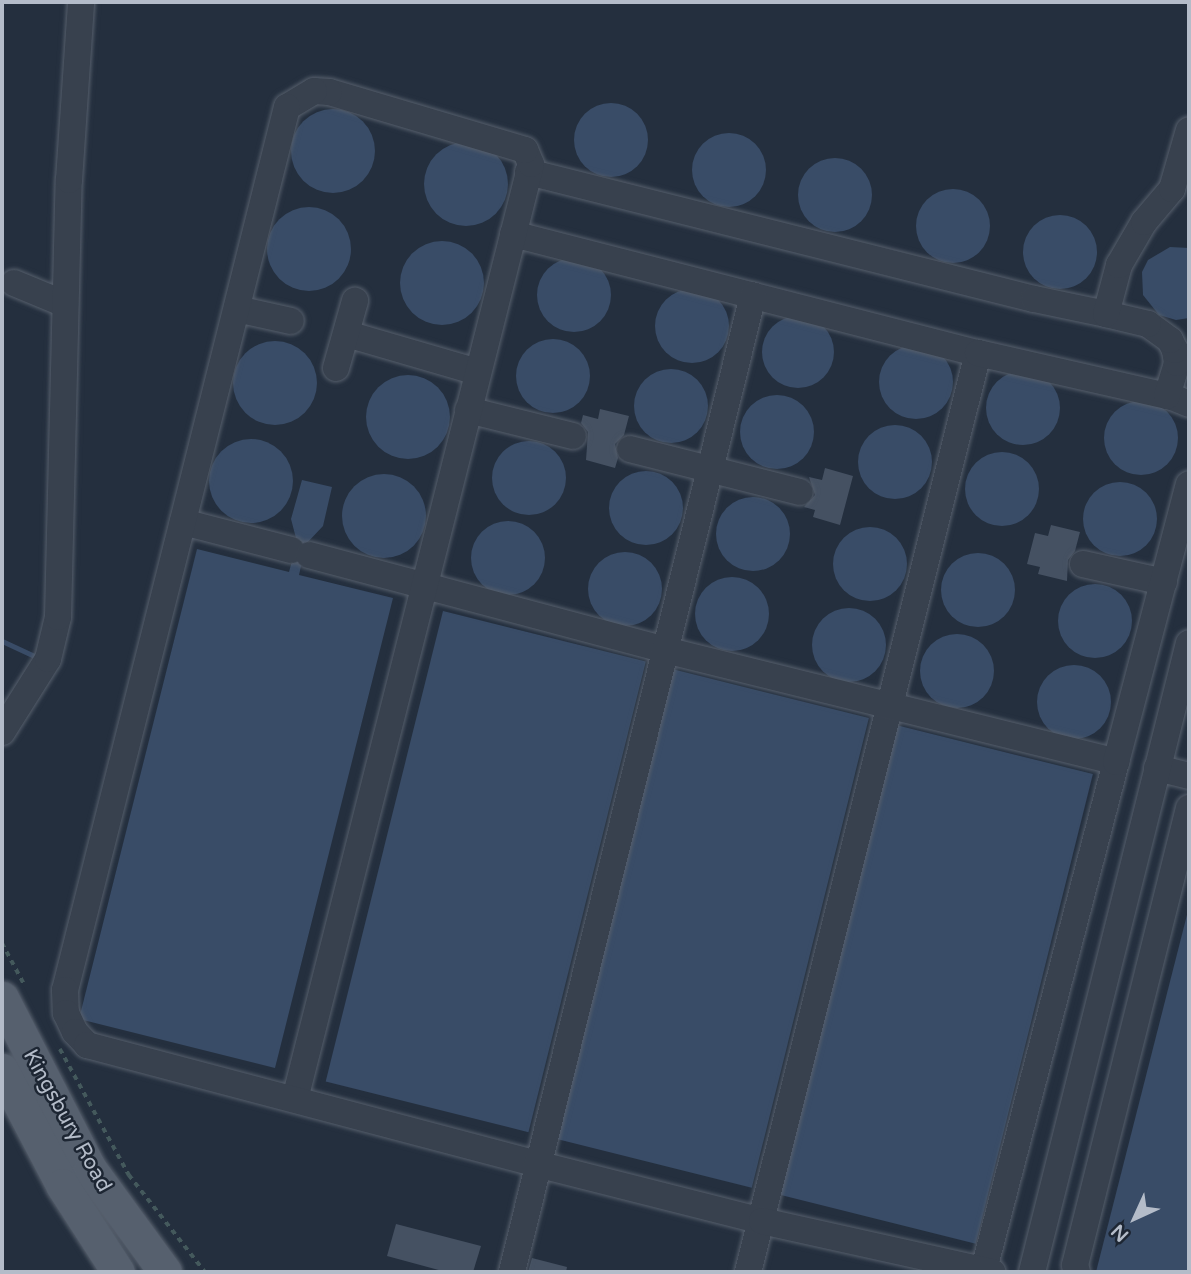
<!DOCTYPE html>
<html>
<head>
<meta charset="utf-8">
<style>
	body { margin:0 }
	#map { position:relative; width:1191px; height:1274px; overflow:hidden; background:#242f3e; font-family:"Varela Round",sans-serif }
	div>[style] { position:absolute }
	.water>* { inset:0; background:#394c67; transform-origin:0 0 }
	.round { border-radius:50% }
	.stream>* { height:5px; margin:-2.5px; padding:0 2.5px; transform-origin:2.5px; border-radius:2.5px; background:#394c67 }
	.building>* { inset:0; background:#455162 }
	.path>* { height:3.5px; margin-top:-1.75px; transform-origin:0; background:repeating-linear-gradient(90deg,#44595c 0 5px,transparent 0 10px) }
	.roads { filter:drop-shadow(0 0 2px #565f6c) drop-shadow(0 0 2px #565f6c) }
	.minor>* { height:26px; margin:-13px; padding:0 13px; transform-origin:13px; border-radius:13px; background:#38414e }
	.major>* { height:33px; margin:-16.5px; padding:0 16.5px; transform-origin:16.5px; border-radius:16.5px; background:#56606e }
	span { translate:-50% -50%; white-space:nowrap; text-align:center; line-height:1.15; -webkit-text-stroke:5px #1d2633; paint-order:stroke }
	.street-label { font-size:21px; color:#b4bcc9 }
	.frame { position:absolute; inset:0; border:4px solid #b4bcc9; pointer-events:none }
	.north { position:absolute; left:1100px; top:1183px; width:70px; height:70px; -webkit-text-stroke:5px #1d2633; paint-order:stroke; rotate:225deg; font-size:19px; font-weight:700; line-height:28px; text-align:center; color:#b4bcc9 }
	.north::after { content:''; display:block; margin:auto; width:24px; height:32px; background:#b4bcc9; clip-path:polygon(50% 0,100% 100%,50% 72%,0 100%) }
</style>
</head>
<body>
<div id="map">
	<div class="water">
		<div class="round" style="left:574px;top:103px;width:74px;height:74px"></div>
		<div class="round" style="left:291px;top:109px;width:84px;height:84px"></div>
		<div class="round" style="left:692px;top:133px;width:74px;height:74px"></div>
		<div class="round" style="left:424px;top:142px;width:84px;height:84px"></div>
		<div class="round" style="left:798px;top:158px;width:74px;height:74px"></div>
		<div class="round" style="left:916px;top:189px;width:74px;height:74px"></div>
		<div class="round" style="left:267px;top:207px;width:84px;height:84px"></div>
		<div class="round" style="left:1023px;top:215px;width:74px;height:74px"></div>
		<div class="round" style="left:400px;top:241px;width:84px;height:84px"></div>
		<div style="clip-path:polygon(1170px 247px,1189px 248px,1189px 318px,1176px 320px,1159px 315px,1143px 295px,1142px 272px,1148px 260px)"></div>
		<div class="round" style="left:537px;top:258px;width:74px;height:74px"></div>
		<div class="round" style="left:655px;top:289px;width:74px;height:74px"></div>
		<div class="round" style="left:762px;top:316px;width:72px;height:72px"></div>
		<div class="round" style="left:516px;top:339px;width:74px;height:74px"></div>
		<div class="round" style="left:233px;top:341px;width:84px;height:84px"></div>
		<div class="round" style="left:879px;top:345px;width:74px;height:74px"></div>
		<div class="round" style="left:634px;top:369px;width:74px;height:74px"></div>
		<div class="round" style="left:986px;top:371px;width:74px;height:74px"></div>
		<div class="round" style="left:366px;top:375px;width:84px;height:84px"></div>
		<div class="round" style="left:740px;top:395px;width:74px;height:74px"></div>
		<div class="round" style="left:1104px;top:401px;width:74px;height:74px"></div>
		<div class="round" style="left:858px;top:425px;width:74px;height:74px"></div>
		<div class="round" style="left:209px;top:439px;width:84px;height:84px"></div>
		<div class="round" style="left:492px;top:441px;width:74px;height:74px"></div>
		<div class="round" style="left:965px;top:452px;width:74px;height:74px"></div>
		<div class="round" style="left:609px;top:471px;width:74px;height:74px"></div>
		<div class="round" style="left:342px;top:474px;width:84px;height:84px"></div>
		<div style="clip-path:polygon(302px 480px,332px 487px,323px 526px,306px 544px,299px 575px,393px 598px,275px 1068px,79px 1019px,197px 549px,289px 572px,297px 542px,291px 519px)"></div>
		<div class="round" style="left:1083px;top:482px;width:74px;height:74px"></div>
		<div class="round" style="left:716px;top:497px;width:74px;height:74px"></div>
		<div class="round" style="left:471px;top:521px;width:74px;height:74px"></div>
		<div class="round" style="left:833px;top:527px;width:74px;height:74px"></div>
		<div class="round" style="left:588px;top:552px;width:74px;height:74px"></div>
		<div class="round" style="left:941px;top:553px;width:74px;height:74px"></div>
		<div class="round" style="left:695px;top:577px;width:74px;height:74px"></div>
		<div class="round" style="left:1058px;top:584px;width:74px;height:74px"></div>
		<div class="round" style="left:812px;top:608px;width:74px;height:74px"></div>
		<div style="left:443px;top:611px;width:209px;height:485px;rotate:14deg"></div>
		<div class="round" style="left:920px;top:634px;width:74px;height:74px"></div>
		<div class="round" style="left:1037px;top:665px;width:74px;height:74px"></div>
		<div style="left:668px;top:668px;width:207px;height:484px;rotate:14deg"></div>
		<div style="left:892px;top:724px;width:207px;height:484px;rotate:14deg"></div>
		<div style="clip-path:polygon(1189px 907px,1189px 1272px,1096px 1272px)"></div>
	</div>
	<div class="stream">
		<div style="left:2px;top:641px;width:38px;rotate:25deg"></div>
	</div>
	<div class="building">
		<div style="clip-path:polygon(600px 409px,629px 416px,624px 435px,615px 444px,618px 458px,615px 468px,586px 460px,588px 432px,581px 423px,583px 415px,598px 419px)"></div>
		<div style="clip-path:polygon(825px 468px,853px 476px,840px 525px,813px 517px,815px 510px,804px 507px,815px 495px,809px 477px,822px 480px)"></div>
		<div style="clip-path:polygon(1051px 525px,1080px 532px,1075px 551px,1068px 560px,1067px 581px,1038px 574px,1040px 567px,1027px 564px,1035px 533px,1048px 536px)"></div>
		<div style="clip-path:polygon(396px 1224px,481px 1246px,473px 1272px,446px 1272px,387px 1256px)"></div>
		<div style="clip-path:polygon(532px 1258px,567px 1267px,566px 1272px,528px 1272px)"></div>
	</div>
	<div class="path">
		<div style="left:2px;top:943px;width:47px;rotate:61.8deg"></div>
		<div style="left:60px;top:1049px;width:144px;rotate:61.3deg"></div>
		<div style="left:129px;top:1175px;width:123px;rotate:51.9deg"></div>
	</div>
	<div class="roads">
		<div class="minor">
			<div style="left:528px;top:172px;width:522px;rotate:14.09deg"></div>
			<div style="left:1034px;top:299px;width:74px;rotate:11.8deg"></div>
			<div style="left:513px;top:234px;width:480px;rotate:14.4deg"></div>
			<div style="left:978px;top:353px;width:947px;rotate:104.05deg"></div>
			<div style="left:14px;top:283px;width:55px;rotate:22.4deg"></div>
			<div style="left:237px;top:309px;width:55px;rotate:12.5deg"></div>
			<div style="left:347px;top:334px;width:136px;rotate:16.2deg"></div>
			<div style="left:978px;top:353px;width:199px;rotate:12.8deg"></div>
			<div style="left:1172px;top:397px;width:18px;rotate:22deg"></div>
			<div style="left:336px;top:368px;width:70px;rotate:-74.2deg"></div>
			<div style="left:1167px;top:396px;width:34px;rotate:-73deg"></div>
			<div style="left:1177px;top:363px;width:13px;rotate:-99deg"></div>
			<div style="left:1175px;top:350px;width:11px;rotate:-117deg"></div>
			<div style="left:1170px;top:340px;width:27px;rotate:-144deg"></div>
			<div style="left:1148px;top:324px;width:43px;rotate:-166.6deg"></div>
			<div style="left:1106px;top:314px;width:51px;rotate:-75.1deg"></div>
			<div style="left:1119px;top:265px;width:50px;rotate:-59.8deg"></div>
			<div style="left:1144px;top:222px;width:43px;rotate:-49.7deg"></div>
			<div style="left:1172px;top:189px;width:61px;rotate:-73.9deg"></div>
			<div style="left:468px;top:410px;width:108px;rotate:13.9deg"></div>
			<div style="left:630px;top:449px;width:175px;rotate:14.2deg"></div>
			<div style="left:183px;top:522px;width:112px;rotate:14.5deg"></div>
			<div style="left:309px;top:555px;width:368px;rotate:14.9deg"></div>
			<div style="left:665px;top:650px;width:465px;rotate:13.9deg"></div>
			<div style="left:1116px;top:762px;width:524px;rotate:104.59deg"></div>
			<div style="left:1083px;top:564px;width:83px;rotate:12.5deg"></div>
			<div style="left:2px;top:732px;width:86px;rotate:-57.8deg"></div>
			<div style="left:48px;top:659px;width:43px;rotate:-76.6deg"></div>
			<div style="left:58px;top:617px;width:437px;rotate:-88.6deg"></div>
			<div style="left:69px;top:180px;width:178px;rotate:-86.1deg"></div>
			<div style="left:1116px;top:762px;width:287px;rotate:-75.3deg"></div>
			<div style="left:1157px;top:768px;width:33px;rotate:14deg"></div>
			<div style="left:295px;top:1099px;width:964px;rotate:-75.83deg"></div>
			<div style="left:531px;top:164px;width:15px;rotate:-113deg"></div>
			<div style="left:525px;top:150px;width:204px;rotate:-163.5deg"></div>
			<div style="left:329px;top:92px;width:15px;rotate:-176deg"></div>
			<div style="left:314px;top:91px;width:31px;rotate:149deg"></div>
			<div style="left:287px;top:107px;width:910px;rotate:104.11deg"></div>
			<div style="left:65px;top:990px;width:23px;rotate:88deg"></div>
			<div style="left:66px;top:1013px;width:21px;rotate:65deg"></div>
			<div style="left:75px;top:1032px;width:18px;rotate:47deg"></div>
			<div style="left:87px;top:1045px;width:465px;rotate:14.8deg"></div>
			<div style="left:537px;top:1164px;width:232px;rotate:14.2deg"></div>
			<div style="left:762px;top:1221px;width:236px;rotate:12.5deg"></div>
			<div style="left:512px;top:1272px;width:1006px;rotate:-76.14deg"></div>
			<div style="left:1032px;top:1272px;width:648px;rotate:-75.99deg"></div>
			<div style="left:1077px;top:1272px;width:7px;rotate:-106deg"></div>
			<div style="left:1075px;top:1265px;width:471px;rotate:-76deg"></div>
		</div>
		<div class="major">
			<div style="left:2px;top:998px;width:192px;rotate:62.8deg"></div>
			<div style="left:90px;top:1169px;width:127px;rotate:53.9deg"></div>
			<div style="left:2px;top:1070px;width:130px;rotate:62.4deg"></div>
			<div style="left:62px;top:1185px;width:103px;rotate:57.2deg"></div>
		</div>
	</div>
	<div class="street-label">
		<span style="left:67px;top:1121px;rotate:61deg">Kingsbury Road</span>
	</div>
	<div class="frame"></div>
	<div class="north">N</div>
</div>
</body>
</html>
